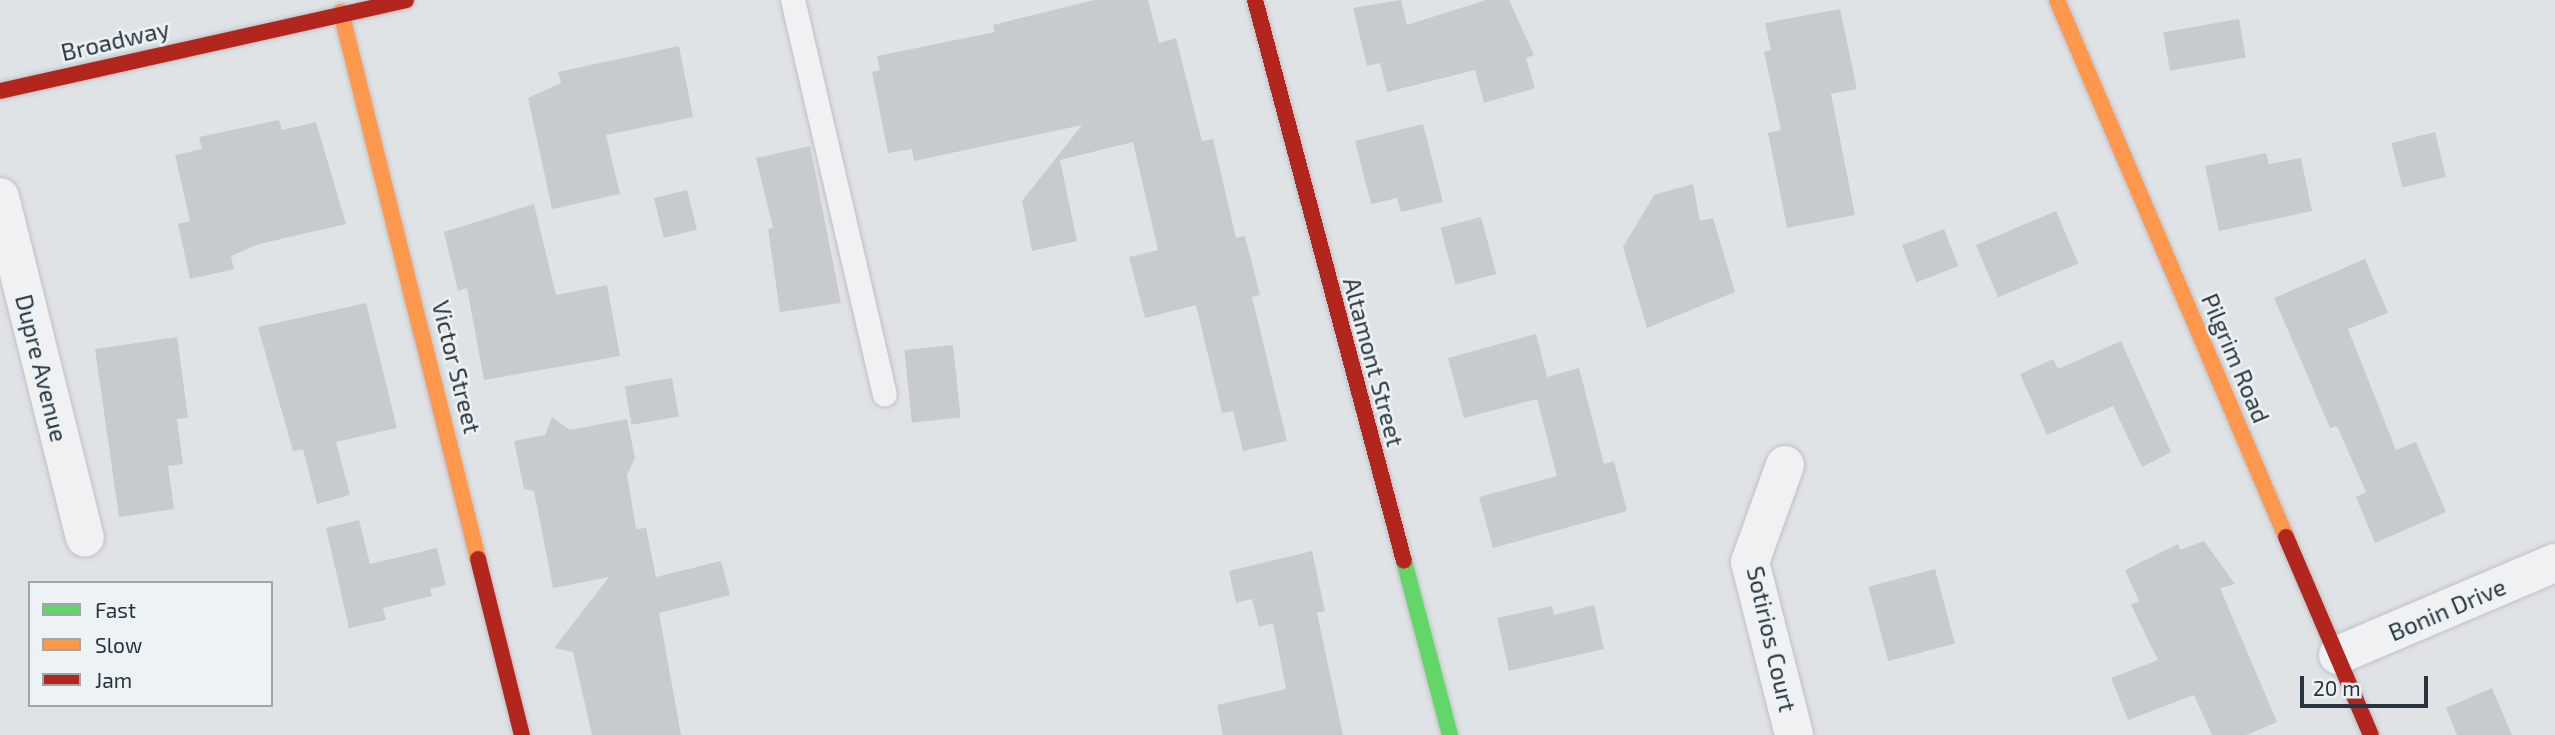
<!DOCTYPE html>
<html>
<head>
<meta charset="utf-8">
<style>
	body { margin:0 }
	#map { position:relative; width:2555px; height:735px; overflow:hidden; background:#e0e3e6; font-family:"Exo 2",sans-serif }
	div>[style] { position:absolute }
	.building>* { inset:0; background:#c8cbce; transform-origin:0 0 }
	.roads { filter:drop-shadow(0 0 2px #bec1c4) drop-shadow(0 0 2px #bec1c4) }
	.lane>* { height:24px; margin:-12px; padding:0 12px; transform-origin:12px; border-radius:12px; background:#eff1f2 }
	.street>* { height:38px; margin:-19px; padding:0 19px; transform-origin:19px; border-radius:19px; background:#eff1f2 }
	.fast>* { height:16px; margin:-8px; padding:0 8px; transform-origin:8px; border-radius:8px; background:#63d668 }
	.slow>* { height:16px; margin:-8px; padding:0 8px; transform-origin:8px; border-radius:8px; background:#ff974d }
	.jam>* { height:16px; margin:-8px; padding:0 8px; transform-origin:8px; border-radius:8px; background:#b3261e }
	span { translate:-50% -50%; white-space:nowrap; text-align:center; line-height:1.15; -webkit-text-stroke:5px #edf2f5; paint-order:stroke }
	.street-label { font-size:24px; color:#27343f }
	.legend { position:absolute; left:28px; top:581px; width:245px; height:126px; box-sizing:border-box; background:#edf2f5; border:2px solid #9ea6ac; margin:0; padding:9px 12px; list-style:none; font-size:21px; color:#27343f }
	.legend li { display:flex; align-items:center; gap:14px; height:35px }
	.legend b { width:35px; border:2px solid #9ea6ac }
	.scale { position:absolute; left:2300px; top:676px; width:128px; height:32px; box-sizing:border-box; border:4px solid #27343f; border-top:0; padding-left:9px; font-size:21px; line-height:24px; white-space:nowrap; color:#27343f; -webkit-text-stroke:5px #edf2f5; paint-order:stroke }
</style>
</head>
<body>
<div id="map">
	<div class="building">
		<div style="clip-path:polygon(1094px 0,1148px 0,1159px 43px,1176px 38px,1202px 141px,1213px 139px,1236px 238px,1245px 236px,1260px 295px,1252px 297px,1287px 441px,1243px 451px,1233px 411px,1222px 413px,1196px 305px,1145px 318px,1129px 257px,1158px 250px,1133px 142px,1060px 160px,1077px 241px,1032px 251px,1022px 201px,1082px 125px,914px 161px,912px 149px,888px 153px,872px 72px,880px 70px,877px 56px,995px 32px,993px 25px)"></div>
		<div style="clip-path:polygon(1401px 0,1407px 25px,1486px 0,1509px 0,1534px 55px,1526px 58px,1535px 88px,1484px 103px,1475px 70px,1387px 92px,1380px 63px,1367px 66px,1353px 8px)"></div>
		<div style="clip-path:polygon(1840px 9px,1857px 89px,1831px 94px,1855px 215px,1787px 228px,1768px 133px,1781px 130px,1764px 52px,1771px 50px,1765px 23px)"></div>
		<div style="left:2239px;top:19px;width:39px;height:77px;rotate:80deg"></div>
		<div style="clip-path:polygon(679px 46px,693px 117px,606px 135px,620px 194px,552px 209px,528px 98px,561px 83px,558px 72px)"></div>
		<div style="clip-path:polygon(279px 120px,282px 130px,316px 122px,346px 224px,259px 244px,231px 256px,234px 269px,190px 279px,178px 224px,190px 221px,175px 155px,202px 149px,199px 137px)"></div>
		<div style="clip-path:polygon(1423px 124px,1443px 202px,1401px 212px,1397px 198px,1371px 204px,1355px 141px)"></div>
		<div style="left:2435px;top:132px;width:46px;height:45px;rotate:76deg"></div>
		<div style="clip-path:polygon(810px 146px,841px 303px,780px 312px,768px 229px,773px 228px,756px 158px)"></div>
		<div style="clip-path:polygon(2266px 153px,2269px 164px,2301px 158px,2312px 211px,2219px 231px,2205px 166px)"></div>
		<div style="clip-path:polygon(1693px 184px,1700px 221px,1713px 218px,1735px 292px,1647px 328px,1623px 247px,1654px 195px)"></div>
		<div style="left:687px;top:190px;width:41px;height:34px;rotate:76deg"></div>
		<div style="clip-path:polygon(534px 204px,556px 295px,607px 285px,620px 356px,484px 380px,467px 288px,458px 291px,444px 232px)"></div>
		<div style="left:2056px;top:211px;width:57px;height:87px;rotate:67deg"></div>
		<div style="left:1481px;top:217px;width:59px;height:42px;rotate:75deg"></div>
		<div style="left:1944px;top:229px;width:40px;height:45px;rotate:69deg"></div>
		<div style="clip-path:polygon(2365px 259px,2388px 313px,2348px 329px,2396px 450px,2416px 442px,2446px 512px,2375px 543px,2356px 497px,2366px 492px,2337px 426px,2330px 428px,2274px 298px)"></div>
		<div style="clip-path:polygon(366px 303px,397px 428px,336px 442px,350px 495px,317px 504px,303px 449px,293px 451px,258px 327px)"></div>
		<div style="clip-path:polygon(1536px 334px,1547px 377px,1579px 368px,1604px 464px,1614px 461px,1627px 511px,1493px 548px,1479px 497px,1557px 476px,1537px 399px,1464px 418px,1448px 358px)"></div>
		<div style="clip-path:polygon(177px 337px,188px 418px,177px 419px,183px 464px,168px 466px,174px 509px,119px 517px,95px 349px)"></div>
		<div style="clip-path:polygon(2121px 341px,2171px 452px,2142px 467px,2113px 406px,2047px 435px,2020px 374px,2053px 359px,2058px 369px)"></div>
		<div style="left:953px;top:345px;width:73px;height:49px;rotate:84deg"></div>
		<div style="left:672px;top:378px;width:39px;height:48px;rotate:80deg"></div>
		<div style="clip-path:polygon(552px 417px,570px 430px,627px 419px,635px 458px,627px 475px,636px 529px,646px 528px,656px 577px,721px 561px,730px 595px,659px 613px,681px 735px,592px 735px,573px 652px,554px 648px,609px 577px,553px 588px,534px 491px,524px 489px,514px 441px,545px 435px)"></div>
		<div style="clip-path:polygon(359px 520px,370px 564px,437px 548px,446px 585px,430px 589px,432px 596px,383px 608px,386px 620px,349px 628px,326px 528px)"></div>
		<div style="clip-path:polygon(2204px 541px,2235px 584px,2220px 588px,2277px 722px,2246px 735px,2212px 735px,2194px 695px,2128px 720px,2111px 678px,2158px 660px,2131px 605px,2139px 601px,2125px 570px,2178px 544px,2180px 550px)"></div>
		<div style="clip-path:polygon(1312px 551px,1325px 611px,1317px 613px,1343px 735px,1223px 735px,1217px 705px,1286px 689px,1273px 623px,1259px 627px,1252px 599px,1236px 603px,1229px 571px)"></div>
		<div style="left:1935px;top:569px;width:77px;height:69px;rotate:75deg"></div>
		<div style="clip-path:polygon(1594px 605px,1604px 649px,1509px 671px,1497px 618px,1552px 606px,1554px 615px)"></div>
		<div style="clip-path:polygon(2492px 688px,2512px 735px,2457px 735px,2446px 708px)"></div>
	</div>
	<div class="roads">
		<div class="lane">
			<div style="left:793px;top:0;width:405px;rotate:76.9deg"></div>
		</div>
		<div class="street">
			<div style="left:0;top:197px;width:351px;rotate:76deg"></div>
			<div style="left:1785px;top:465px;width:103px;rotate:109.8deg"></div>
			<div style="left:1750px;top:562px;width:179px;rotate:75.7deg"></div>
			<div style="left:2338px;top:655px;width:236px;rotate:-23deg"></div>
		</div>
		<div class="fast">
			<div style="left:1404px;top:561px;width:180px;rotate:75.2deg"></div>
		</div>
		<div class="slow">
			<div style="left:2057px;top:0;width:584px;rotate:66.9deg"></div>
			<div style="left:341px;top:12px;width:564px;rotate:75.94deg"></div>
		</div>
		<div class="jam">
			<div style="left:1255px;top:0;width:580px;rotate:75.13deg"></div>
			<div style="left:0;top:91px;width:416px;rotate:-12.6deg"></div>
			<div style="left:2286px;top:537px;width:215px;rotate:66.8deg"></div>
			<div style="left:478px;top:559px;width:181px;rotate:76deg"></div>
		</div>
	</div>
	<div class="street-label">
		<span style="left:115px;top:40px;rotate:-13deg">Broadway</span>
		<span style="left:2236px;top:358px;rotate:67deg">Pilgrim Road</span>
		<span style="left:1374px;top:362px;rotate:75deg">Altamont Street</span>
		<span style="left:457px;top:367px;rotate:76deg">Victor Street</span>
		<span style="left:42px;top:368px;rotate:76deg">Dupre Avenue</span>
		<span style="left:2447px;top:609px;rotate:-23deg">Bonin Drive</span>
		<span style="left:1772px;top:639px;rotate:77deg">Sotirios Court</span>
	</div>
	<ul class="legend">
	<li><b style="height:9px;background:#63d668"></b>Fast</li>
	<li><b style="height:9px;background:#ff974d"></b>Slow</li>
	<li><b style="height:9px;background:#b3261e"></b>Jam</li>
	</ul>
	<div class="scale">20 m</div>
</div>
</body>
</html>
